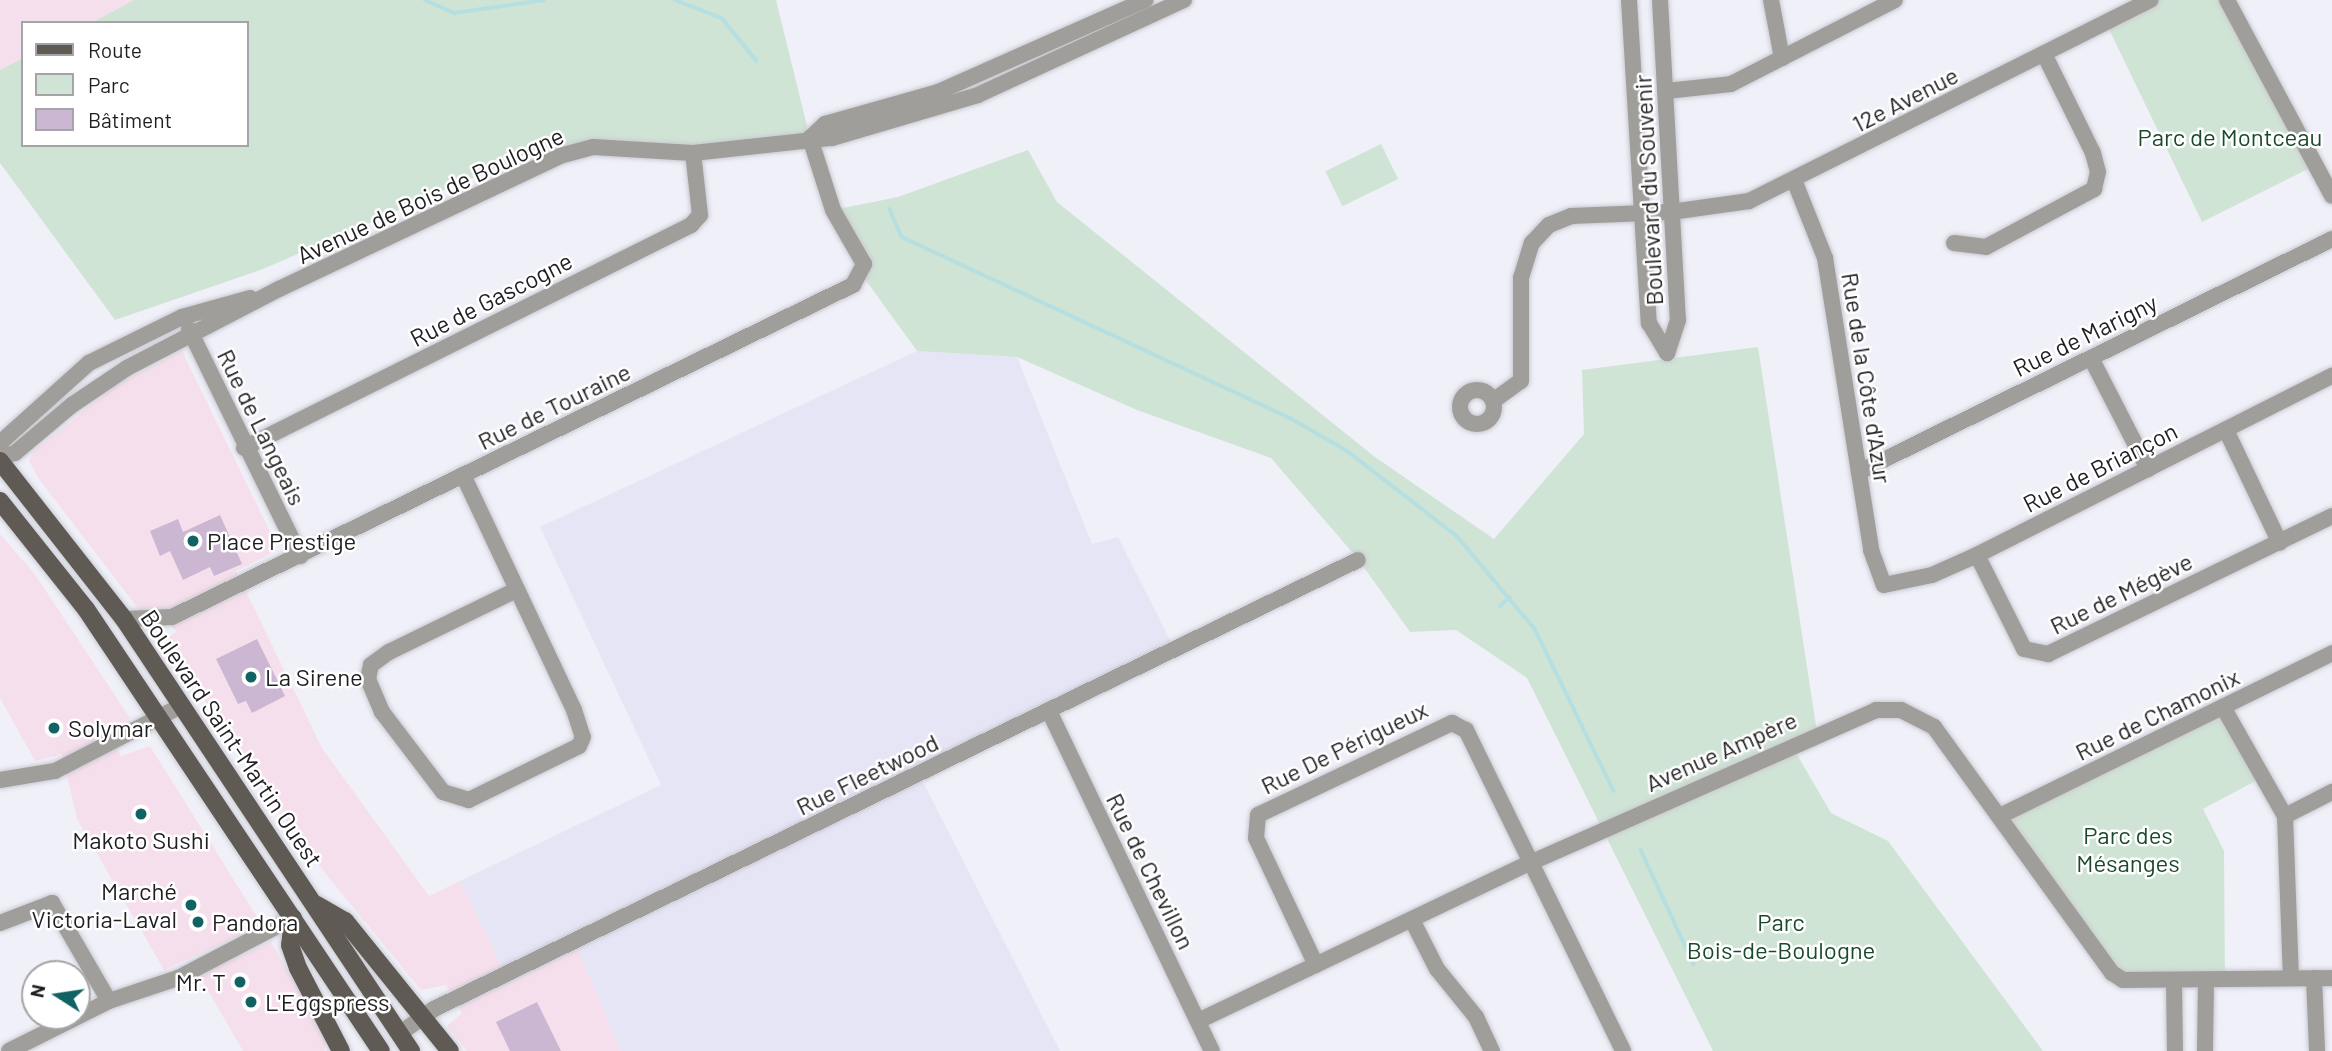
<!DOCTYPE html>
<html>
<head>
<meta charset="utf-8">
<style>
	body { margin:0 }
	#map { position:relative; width:2332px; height:1051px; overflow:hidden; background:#f0f0f9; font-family:Barlow,sans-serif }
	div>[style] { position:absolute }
	.commercial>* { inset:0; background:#f6dfec }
	.built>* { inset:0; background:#e6e5f6 }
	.green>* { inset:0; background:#d0e4d5; transform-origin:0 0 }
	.stream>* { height:3.5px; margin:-1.75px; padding:0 1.75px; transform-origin:1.75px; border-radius:1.75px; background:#b5dfe1 }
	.building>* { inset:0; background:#cbb7d2 }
	.roads { filter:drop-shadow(0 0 2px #cacad2) drop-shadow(0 0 2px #cacad2) }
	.minor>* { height:16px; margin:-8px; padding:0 8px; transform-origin:8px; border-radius:8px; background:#a09e9a }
	.minor>.ring { margin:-8px; padding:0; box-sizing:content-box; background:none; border:16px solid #a09e9a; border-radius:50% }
	.major>* { height:18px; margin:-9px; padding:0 9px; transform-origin:9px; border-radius:9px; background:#5f5b54 }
	.dots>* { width:19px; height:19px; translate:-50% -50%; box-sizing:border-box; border:4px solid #fff; border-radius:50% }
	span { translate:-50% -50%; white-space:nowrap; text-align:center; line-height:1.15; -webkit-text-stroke:5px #fff; paint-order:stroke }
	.street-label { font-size:24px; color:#1f1f22 }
	.park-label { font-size:24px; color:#1a492b }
	.poi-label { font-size:24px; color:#1f1f22 }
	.left { translate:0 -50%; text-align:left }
	.right { translate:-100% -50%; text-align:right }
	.legend { position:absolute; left:21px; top:21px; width:228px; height:126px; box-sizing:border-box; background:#fff; border:2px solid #a5a5a7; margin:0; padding:9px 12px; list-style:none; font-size:21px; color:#1f1f22 }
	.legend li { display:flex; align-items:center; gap:14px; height:35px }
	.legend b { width:35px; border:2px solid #a5a5a7 }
	.north { position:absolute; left:21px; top:960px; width:70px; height:70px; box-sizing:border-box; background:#fff; border:2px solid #a5a5a7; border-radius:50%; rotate:282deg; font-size:19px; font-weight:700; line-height:28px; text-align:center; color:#1f1f22 }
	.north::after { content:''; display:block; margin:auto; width:24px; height:32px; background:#116262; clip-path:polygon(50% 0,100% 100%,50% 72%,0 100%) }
</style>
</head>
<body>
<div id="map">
	<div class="commercial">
		<div style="clip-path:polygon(0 0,134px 0,91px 23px,23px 23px,23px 58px,0 70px)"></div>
		<div style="clip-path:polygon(182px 351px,275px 542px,274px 552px,236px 571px,322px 748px,429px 896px,460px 881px,508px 978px,576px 945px,621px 1051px,467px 1051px,447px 1026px,462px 1013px,446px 985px,421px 990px,329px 878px,263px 790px,165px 640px,176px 632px,160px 609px,140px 611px,39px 479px,29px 461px,33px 452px,116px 385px)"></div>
		<div style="clip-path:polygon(0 534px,34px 573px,130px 718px,108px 731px,121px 756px,150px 746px,259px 920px,244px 933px,164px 970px,77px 819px,62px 754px,35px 761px,0 698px)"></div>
		<div style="clip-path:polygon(271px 942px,327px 1039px,324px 1051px,243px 1051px,199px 975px)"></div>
	</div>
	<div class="built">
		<div style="clip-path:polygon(917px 351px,1017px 357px,1092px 544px,1118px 537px,1175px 650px,920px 776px,1060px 1051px,621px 1051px,576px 946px,508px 978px,460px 881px,661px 785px,540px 527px)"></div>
	</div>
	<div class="green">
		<div style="clip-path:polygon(134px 0,776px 0,810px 138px,563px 155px,543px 147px,263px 269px,115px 320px,0 163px,0 70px,23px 58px,23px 145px,247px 145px,247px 23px,91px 23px)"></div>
		<div style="clip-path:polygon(2151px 0,2227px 0,2316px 165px,2202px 222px,2106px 23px)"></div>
		<div style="left:1381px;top:144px;width:39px;height:62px;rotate:64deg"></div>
		<div style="clip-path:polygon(1028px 150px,1057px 202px,1375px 457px,1494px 539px,1584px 434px,1582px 370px,1758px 347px,1817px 732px,1792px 746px,1831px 813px,1888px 841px,2043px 1051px,1713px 1051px,1527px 678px,1456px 630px,1410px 632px,1358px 559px,1271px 458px,1137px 410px,1017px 357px,917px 351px,862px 275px,833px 210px,898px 197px)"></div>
		<div style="clip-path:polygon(2223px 707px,2263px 777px,2203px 809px,2224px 851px,2225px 979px,2123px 980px,2002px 815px)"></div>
	</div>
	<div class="stream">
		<div style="left:425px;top:0;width:32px;rotate:24deg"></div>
		<div style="left:454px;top:13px;width:91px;rotate:-8.2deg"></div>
		<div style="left:675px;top:0;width:50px;rotate:21deg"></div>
		<div style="left:722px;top:18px;width:55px;rotate:50.9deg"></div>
		<div style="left:890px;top:209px;width:30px;rotate:67deg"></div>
		<div style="left:902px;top:237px;width:428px;rotate:25deg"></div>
		<div style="left:1290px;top:418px;width:64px;rotate:29.7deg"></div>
		<div style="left:1346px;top:450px;width:142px;rotate:37.8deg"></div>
		<div style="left:1458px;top:537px;width:120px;rotate:50.1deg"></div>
		<div style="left:1535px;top:629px;width:180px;rotate:64deg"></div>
		<div style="left:1500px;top:606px;width:13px;rotate:-42deg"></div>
		<div style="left:1641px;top:850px;width:126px;rotate:65.1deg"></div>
	</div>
	<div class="building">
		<div style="clip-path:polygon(220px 515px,242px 564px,214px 576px,210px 567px,183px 580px,170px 551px,160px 556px,150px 531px,178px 519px,183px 532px)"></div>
		<div style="clip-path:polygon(257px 639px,285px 696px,252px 713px,246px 701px,238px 704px,216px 659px)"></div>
		<div style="clip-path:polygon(537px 1002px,561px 1051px,510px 1051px,496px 1022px)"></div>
	</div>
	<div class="roads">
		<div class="minor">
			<div style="left:1629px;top:0;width:324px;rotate:86.5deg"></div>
			<div style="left:1649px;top:323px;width:35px;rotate:59deg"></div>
			<div style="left:1660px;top:0;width:321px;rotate:86.8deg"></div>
			<div style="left:1678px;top:320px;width:35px;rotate:108deg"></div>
			<div style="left:1771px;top:0;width:59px;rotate:79.3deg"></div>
			<div style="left:2227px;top:0;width:222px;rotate:61.8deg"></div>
			<div style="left:1666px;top:91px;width:65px;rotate:-6.1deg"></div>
			<div style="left:1731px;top:84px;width:184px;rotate:-27.1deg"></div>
			<div style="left:810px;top:138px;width:21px;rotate:-43deg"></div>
			<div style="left:825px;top:124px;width:117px;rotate:-15.8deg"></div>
			<div style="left:938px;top:92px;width:227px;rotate:-23.9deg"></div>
			<div style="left:1794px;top:180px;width:84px;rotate:68.3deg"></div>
			<div style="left:1825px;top:258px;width:296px;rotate:81deg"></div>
			<div style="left:1871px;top:550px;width:37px;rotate:70deg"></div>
			<div style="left:1884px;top:585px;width:49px;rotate:-11.8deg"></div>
			<div style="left:1932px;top:575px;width:49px;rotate:-24deg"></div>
			<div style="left:1977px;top:555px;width:398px;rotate:-26.8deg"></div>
			<div style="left:1954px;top:243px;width:32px;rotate:7deg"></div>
			<div style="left:1986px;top:247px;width:123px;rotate:-28.2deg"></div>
			<div style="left:2094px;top:189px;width:17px;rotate:-77deg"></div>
			<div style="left:2098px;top:172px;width:20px;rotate:-105deg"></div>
			<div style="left:2093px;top:153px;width:110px;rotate:-116.3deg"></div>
			<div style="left:189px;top:329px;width:253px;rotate:63.9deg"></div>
			<div style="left:2091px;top:358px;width:125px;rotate:62.8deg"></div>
			<div class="ring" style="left:1460px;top:390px;width:18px;height:18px"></div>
			<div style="left:1493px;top:401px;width:34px;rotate:-36deg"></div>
			<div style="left:1521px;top:381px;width:103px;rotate:-90deg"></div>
			<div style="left:1521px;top:278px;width:37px;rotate:-73deg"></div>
			<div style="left:1532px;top:243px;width:25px;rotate:-47deg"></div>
			<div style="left:1549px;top:225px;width:24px;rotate:-22deg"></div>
			<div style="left:1571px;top:216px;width:100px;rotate:-2.3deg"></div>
			<div style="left:1671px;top:212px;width:79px;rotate:-8deg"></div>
			<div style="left:1749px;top:201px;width:449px;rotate:-26.6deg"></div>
			<div style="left:2226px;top:430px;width:125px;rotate:64.5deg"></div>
			<div style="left:0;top:443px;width:120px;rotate:-42deg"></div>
			<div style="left:89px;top:363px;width:104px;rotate:-26.3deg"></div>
			<div style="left:182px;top:317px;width:71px;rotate:-15.6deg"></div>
			<div style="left:244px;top:448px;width:500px;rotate:-26.5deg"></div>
			<div style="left:691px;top:225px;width:13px;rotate:-48deg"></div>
			<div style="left:700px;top:215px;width:62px;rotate:-96.4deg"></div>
			<div style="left:0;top:457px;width:16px;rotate:-15deg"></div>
			<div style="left:15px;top:453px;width:75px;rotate:-40.1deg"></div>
			<div style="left:72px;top:405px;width:66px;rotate:-33.9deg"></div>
			<div style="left:127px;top:368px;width:171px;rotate:-27.5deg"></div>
			<div style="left:279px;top:289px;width:314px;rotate:-25.3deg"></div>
			<div style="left:563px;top:155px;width:31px;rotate:-15deg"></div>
			<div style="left:593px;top:147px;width:100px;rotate:3.4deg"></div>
			<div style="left:693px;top:153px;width:140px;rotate:-6.2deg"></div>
			<div style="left:832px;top:138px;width:152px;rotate:-16.4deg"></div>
			<div style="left:978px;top:95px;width:227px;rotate:-24.8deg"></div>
			<div style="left:1859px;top:472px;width:527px;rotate:-26.22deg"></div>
			<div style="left:463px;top:475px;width:260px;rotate:64.7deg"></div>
			<div style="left:574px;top:710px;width:28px;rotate:72deg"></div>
			<div style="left:583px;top:737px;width:10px;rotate:114deg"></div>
			<div style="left:579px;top:746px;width:123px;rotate:153.9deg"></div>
			<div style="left:469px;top:800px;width:27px;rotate:-163deg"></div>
			<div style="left:443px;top:792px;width:101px;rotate:-127.3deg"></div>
			<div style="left:382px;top:712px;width:36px;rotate:-113deg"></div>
			<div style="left:368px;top:679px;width:14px;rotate:-78deg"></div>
			<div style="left:371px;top:665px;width:22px;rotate:-36deg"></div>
			<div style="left:389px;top:652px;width:141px;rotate:-26deg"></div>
			<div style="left:1977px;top:555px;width:105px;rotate:63.4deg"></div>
			<div style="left:2024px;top:649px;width:25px;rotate:12deg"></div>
			<div style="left:2048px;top:654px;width:316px;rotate:-25.9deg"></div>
			<div style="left:124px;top:619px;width:48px;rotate:-2.4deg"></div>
			<div style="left:172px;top:617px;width:758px;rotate:-25.99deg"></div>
			<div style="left:853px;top:285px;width:24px;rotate:-62deg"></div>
			<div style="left:864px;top:264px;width:62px;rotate:-119.9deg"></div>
			<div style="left:833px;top:210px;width:76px;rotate:-107.7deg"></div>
			<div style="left:2223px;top:707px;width:125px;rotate:60.4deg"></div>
			<div style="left:2285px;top:816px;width:162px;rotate:87.9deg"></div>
			<div style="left:1049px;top:711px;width:377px;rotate:64.4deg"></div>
			<div style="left:0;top:780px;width:56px;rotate:-9.3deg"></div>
			<div style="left:55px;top:771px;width:142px;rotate:-27.3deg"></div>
			<div style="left:2002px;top:815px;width:368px;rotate:-26.1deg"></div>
			<div style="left:2285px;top:816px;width:53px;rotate:-27.1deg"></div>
			<div style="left:1412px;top:920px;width:55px;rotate:63deg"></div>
			<div style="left:1437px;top:969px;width:62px;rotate:50.9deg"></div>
			<div style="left:1476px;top:1017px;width:38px;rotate:65deg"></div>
			<div style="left:0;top:923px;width:56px;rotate:-21deg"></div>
			<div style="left:52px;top:903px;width:113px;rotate:59.8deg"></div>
			<div style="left:1316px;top:965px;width:140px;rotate:-115.3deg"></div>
			<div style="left:1256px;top:838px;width:23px;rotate:-85deg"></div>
			<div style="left:1258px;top:815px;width:215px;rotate:-25.4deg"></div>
			<div style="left:1452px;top:723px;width:16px;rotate:27deg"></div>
			<div style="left:1466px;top:730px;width:357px;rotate:63.9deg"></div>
			<div style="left:2314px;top:978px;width:73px;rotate:87.6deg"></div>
			<div style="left:2174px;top:981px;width:70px;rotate:89.2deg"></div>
			<div style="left:1198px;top:1021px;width:370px;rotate:-25.5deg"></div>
			<div style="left:1532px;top:862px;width:376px;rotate:-23.8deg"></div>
			<div style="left:1876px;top:710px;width:25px"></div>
			<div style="left:1901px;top:710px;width:37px;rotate:27deg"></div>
			<div style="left:1934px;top:727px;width:304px;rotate:54.1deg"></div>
			<div style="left:2112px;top:973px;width:13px;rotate:32deg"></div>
			<div style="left:2123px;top:980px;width:209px;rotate:-0.5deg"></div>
			<div style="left:399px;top:1034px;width:43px;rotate:-35.5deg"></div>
			<div style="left:434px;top:1009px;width:1027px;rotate:-25.92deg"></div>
			<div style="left:9px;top:1051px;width:112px;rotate:-26.6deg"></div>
			<div style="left:109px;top:1001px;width:73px;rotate:-18.4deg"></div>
			<div style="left:178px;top:978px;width:130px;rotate:-27.6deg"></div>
			<div style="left:2205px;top:1051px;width:71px;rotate:-89.2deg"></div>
		</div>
		<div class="major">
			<div style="left:0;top:461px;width:201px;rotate:51.9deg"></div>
			<div style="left:124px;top:619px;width:519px;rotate:56.4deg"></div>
			<div style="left:0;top:501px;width:138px;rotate:51.5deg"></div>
			<div style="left:86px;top:609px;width:531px;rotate:56.28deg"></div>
			<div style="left:317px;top:905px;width:32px;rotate:30deg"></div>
			<div style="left:345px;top:921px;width:167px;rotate:51.1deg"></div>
			<div style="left:293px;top:918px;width:27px;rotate:96deg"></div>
			<div style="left:290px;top:945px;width:24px;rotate:71deg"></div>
			<div style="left:298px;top:968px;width:93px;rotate:62.6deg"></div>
		</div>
	</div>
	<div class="dots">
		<div style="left:193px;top:541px;background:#116262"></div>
		<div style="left:251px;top:677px;background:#116262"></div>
		<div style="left:54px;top:728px;background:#116262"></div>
		<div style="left:141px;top:814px;background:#116262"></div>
		<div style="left:191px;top:905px;background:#116262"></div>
		<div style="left:198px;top:922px;background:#116262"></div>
		<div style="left:240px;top:982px;background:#116262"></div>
		<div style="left:251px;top:1002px;background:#116262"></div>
	</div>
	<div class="street-label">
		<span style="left:1905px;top:99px;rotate:-27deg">12e Avenue</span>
		<span style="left:1648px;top:190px;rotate:-93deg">Boulevard du Souvenir</span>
		<span style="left:430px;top:195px;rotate:-25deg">Avenue de Bois de Boulogne</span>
		<span style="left:491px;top:299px;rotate:-27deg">Rue de Gascogne</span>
		<span style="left:2085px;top:335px;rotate:-26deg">Rue de Marigny</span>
		<span style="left:1867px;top:378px;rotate:81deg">Rue de la Côte d'Azur</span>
		<span style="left:554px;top:406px;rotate:-26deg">Rue de Touraine</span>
		<span style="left:262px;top:427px;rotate:64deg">Rue de Langeais</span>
		<span style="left:2100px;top:467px;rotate:-27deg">Rue de Briançon</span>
		<span style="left:2121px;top:593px;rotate:-26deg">Rue de Mégève</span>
		<span style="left:2157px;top:714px;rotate:-26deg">Rue de Chamonix</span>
		<span style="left:232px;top:738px;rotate:56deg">Boulevard Saint-Martin Ouest</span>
		<span style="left:1344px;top:747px;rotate:-26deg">Rue De Périgueux</span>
		<span style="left:1721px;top:751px;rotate:-24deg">Avenue Ampère</span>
		<span style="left:867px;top:774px;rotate:-26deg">Rue Fleetwood</span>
		<span style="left:1151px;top:871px;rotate:64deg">Rue de Chevillon</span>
	</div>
	<div class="park-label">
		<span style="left:2230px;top:137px">Parc de Montceau</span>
		<span style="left:2128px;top:849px">Parc des<br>Mésanges</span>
		<span style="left:1781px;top:936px">Parc<br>Bois-de-Boulogne</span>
	</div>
	<div class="poi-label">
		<span class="left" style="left:207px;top:541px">Place Prestige</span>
		<span class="left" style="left:265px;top:677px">La Sirene</span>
		<span class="left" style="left:68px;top:728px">Solymar</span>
		<span style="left:141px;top:840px">Makoto Sushi</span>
		<span class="right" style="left:177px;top:905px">Marché<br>Victoria-Laval</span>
		<span class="left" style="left:212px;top:922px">Pandora</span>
		<span class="right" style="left:226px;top:982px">Mr. T</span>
		<span class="left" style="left:265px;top:1002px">L'Eggspress</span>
	</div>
	<ul class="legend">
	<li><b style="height:9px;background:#5f5b54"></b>Route</li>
	<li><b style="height:19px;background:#d0e4d5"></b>Parc</li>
	<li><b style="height:19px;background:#cbb7d2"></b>Bâtiment</li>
	</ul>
	<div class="north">N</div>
</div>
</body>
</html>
